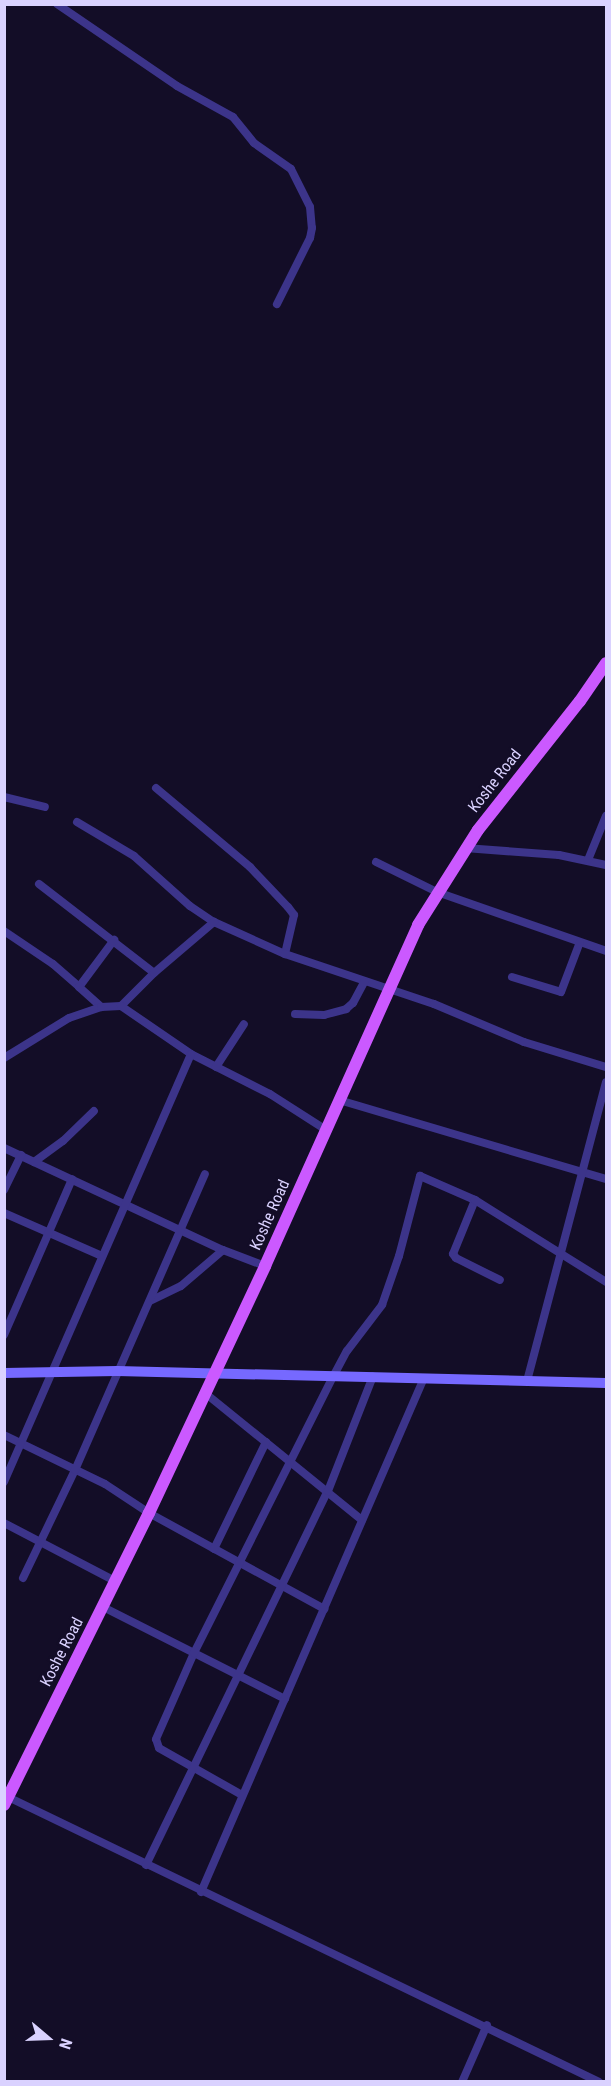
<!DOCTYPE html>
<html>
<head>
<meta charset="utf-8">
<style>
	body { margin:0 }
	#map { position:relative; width:611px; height:2086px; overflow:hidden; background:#130d27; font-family:"Roboto Condensed",sans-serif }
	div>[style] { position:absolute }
	.street>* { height:8px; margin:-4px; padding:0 4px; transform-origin:4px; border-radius:4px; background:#3c348a }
	.secondary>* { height:10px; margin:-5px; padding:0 5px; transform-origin:5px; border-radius:5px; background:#7669ff }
	.primary>* { height:12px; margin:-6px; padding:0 6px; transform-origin:6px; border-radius:6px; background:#cb59ff }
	span { translate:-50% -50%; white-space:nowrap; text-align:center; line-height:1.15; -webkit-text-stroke:4.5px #130d27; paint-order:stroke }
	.street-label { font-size:16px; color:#dad2ff }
	.frame { position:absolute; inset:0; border:6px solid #dad2ff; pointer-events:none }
	.north { position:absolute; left:18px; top:2008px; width:60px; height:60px; -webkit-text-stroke:4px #130d27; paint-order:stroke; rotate:109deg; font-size:16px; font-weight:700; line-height:24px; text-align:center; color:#dad2ff }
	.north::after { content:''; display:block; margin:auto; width:21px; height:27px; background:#dad2ff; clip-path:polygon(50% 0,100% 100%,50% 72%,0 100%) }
</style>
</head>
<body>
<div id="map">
	<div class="street">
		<div style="left:57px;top:4px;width:145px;rotate:34.3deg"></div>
		<div style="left:177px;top:86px;width:64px;rotate:29deg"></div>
		<div style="left:233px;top:117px;width:33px;rotate:51deg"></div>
		<div style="left:254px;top:143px;width:45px;rotate:35.1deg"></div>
		<div style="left:291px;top:169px;width:42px;rotate:63.4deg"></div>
		<div style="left:310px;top:207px;width:21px;rotate:85deg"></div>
		<div style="left:312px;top:228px;width:10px;rotate:101deg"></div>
		<div style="left:310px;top:238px;width:74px;rotate:116.6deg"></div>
		<div style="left:156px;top:788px;width:123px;rotate:40deg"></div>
		<div style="left:250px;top:867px;width:55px;rotate:46.5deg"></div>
		<div style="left:288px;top:907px;width:10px;rotate:53deg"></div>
		<div style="left:294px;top:915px;width:40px;rotate:103deg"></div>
		<div style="left:4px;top:797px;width:42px;rotate:13.7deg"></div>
		<div style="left:77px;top:822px;width:66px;rotate:30.8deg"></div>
		<div style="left:134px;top:856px;width:75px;rotate:41.8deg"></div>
		<div style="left:190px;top:906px;width:29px;rotate:34deg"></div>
		<div style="left:214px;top:922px;width:78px;rotate:24.3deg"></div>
		<div style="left:285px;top:954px;width:157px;rotate:18.6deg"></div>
		<div style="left:434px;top:1004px;width:98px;rotate:22.9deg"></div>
		<div style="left:524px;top:1042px;width:86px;rotate:17deg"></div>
		<div style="left:465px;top:848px;width:94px;rotate:4.3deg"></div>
		<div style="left:559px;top:855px;width:48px;rotate:12deg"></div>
		<div style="left:588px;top:860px;width:48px;rotate:-67.8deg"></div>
		<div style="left:376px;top:862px;width:68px;rotate:26.2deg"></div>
		<div style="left:437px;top:892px;width:179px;rotate:19.2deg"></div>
		<div style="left:39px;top:884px;width:145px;rotate:37.7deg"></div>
		<div style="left:4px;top:931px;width:59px;rotate:34deg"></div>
		<div style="left:53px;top:964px;width:35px;rotate:41deg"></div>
		<div style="left:79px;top:987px;width:59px;rotate:-53.3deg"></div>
		<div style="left:512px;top:977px;width:51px;rotate:17deg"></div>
		<div style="left:561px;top:992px;width:53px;rotate:-69.2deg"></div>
		<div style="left:79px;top:987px;width:30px;rotate:42deg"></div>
		<div style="left:121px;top:1006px;width:47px;rotate:-45deg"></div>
		<div style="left:154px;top:973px;width:79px;rotate:-40.4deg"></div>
		<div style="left:295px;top:1014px;width:29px;rotate:2deg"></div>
		<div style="left:324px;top:1015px;width:23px;rotate:-15deg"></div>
		<div style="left:346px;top:1009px;width:9px;rotate:-41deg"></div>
		<div style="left:353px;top:1003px;width:24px;rotate:-62deg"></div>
		<div style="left:4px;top:1058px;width:76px;rotate:-31.6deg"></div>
		<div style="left:69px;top:1018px;width:34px;rotate:-19deg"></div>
		<div style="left:101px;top:1007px;width:20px;rotate:-3deg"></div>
		<div style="left:121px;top:1006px;width:85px;rotate:34.4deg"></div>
		<div style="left:191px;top:1054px;width:89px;rotate:26.9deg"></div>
		<div style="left:270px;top:1094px;width:67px;rotate:32.7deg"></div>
		<div style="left:216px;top:1067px;width:51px;rotate:-56.9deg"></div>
		<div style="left:339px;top:1100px;width:278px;rotate:16.5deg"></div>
		<div style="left:4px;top:1148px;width:242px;rotate:25deg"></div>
		<div style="left:34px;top:1162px;width:36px;rotate:-36deg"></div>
		<div style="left:63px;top:1141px;width:43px;rotate:-44.1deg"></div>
		<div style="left:4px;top:1190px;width:39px;rotate:-64deg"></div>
		<div style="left:475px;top:1200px;width:58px;rotate:112.2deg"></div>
		<div style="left:453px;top:1254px;width:5px;rotate:53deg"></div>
		<div style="left:456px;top:1258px;width:49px;rotate:26.6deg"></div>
		<div style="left:4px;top:1213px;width:107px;rotate:23.7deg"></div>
		<div style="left:150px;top:1301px;width:34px;rotate:-26deg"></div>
		<div style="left:181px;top:1286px;width:55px;rotate:-40.6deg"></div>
		<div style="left:223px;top:1250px;width:45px;rotate:20.9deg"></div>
		<div style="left:4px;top:1335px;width:170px;rotate:-66.4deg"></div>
		<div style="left:527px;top:1381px;width:309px;rotate:-75.2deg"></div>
		<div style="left:205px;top:1393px;width:202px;rotate:39deg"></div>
		<div style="left:4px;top:1435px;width:112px;rotate:25.9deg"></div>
		<div style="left:105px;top:1484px;width:53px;rotate:33.4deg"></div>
		<div style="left:149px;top:1513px;width:200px;rotate:28.7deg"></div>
		<div style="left:4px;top:1482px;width:467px;rotate:-66.4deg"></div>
		<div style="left:4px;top:1523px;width:125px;rotate:27.6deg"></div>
		<div style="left:214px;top:1549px;width:119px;rotate:-64.1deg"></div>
		<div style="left:23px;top:1578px;width:120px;rotate:-64.3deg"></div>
		<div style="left:75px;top:1470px;width:323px;rotate:-66.3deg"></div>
		<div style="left:103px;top:1607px;width:204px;rotate:26.8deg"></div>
		<div style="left:242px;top:1795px;width:95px;rotate:-150.5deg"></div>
		<div style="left:159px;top:1748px;width:9px;rotate:-108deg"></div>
		<div style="left:156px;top:1739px;width:94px;rotate:-66.2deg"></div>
		<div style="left:194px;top:1653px;width:311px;rotate:-63.3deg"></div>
		<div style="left:334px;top:1375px;width:27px;rotate:-62deg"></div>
		<div style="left:347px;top:1351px;width:58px;rotate:-52.7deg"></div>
		<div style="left:382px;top:1305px;width:52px;rotate:-70.9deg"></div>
		<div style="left:399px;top:1256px;width:83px;rotate:-75.3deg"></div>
		<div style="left:420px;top:1176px;width:60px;rotate:23.6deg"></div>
		<div style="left:475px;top:1200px;width:155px;rotate:32deg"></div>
		<div style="left:8px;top:1797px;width:656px;rotate:25.74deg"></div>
		<div style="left:146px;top:1865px;width:416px;rotate:-64.1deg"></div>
		<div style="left:328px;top:1491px;width:123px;rotate:-68.6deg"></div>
		<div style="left:201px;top:1892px;width:560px;rotate:-66.55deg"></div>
		<div style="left:462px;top:2082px;width:62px;rotate:-66.3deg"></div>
	</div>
	<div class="secondary">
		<div style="left:4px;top:1373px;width:113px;rotate:-1deg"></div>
		<div style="left:117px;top:1371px;width:489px;rotate:1.4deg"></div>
	</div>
	<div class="primary">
		<div style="left:4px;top:1805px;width:326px;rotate:-63.6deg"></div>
		<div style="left:149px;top:1513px;width:273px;rotate:-64.8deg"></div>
		<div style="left:265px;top:1266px;width:374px;rotate:-65.8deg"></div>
		<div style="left:418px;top:925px;width:112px;rotate:-57.7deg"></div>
		<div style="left:478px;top:830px;width:164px;rotate:-51.7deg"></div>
		<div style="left:580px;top:701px;width:46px;rotate:-55.6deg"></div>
	</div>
	<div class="street-label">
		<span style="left:495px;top:781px;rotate:-52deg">Koshe Road</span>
		<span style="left:270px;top:1215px;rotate:-66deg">Koshe Road</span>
		<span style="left:62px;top:1652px;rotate:-63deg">Koshe Road</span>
	</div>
	<div class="frame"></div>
	<div class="north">N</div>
</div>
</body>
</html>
